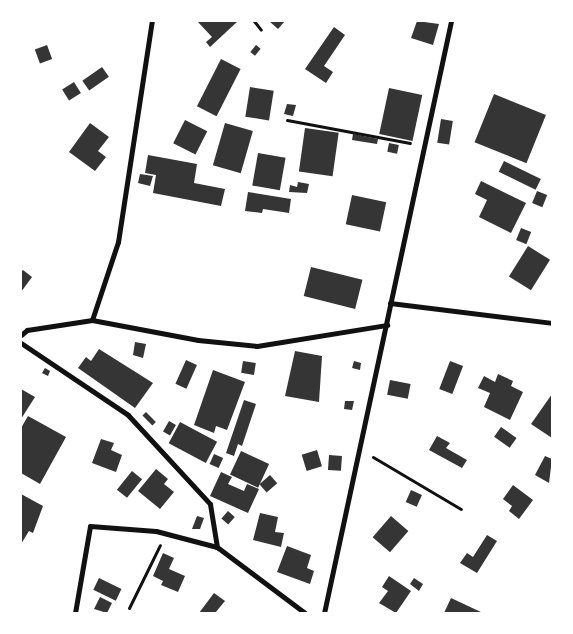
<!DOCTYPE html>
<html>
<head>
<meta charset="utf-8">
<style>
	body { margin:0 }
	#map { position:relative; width:573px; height:634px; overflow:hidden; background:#fff; font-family:Lato,sans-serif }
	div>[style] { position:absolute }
	.building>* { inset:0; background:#353535; transform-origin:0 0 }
	.path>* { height:3px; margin:-1.5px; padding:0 1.5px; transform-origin:1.5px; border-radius:1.5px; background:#111 }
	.minor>* { height:5px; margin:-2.5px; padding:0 2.5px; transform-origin:2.5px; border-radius:2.5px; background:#111 }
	span { translate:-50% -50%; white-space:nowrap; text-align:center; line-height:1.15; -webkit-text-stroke:4.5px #fff; paint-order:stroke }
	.frame { position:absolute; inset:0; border:22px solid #fff; pointer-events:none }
</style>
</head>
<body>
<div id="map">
	<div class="building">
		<div style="clip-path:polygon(197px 21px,238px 21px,210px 47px,206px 42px,212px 37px)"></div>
		<div style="clip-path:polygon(269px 21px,285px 21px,278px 29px)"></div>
		<div style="clip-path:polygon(417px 21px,439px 24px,433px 45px,411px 38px)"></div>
		<div style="clip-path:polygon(334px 27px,345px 35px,324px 66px,333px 72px,326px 83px,305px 69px)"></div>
		<div style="left:47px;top:45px;width:15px;height:13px;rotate:70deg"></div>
		<div style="left:256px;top:45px;width:6px;height:9px;rotate:39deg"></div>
		<div style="left:221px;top:59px;width:22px;height:53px;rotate:27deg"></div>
		<div style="left:102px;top:67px;width:12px;height:24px;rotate:55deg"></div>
		<div style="left:74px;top:82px;width:13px;height:14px;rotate:58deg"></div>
		<div style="left:250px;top:87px;width:24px;height:30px;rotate:9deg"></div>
		<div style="left:389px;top:88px;width:34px;height:47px;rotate:12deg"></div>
		<div style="left:494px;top:94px;width:56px;height:52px;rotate:22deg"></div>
		<div style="clip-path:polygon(287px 104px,296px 105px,293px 116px,284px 114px)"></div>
		<div style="left:441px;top:119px;width:12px;height:24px;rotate:9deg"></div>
		<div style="left:185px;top:120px;width:25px;height:26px;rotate:27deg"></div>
		<div style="clip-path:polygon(90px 123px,109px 137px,98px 151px,106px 157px,95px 171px,69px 152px)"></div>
		<div style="left:225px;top:123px;width:29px;height:44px;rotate:16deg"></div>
		<div style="left:305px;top:128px;width:34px;height:44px;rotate:8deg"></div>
		<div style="clip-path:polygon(353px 134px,378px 139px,377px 144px,352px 140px)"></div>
		<div style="left:389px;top:143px;width:10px;height:9px;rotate:11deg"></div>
		<div style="left:258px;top:153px;width:28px;height:33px;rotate:10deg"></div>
		<div style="clip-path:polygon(148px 155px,197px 164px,194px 183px,225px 189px,221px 206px,153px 193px,156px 175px,145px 173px)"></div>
		<div style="left:504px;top:161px;width:41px;height:12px;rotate:26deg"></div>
		<div style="clip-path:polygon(140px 174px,153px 176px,150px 186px,138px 183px)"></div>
		<div style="clip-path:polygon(481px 181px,526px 203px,511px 233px,479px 217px,487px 200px,475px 194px)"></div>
		<div style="clip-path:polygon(298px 182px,309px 184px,307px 193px,289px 192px,290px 185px,297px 187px)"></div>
		<div style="left:537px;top:191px;width:11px;height:13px;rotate:22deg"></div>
		<div style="clip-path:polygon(248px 192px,291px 199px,289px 213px,263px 209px,262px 213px,245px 211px)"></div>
		<div style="left:352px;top:195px;width:35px;height:30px;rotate:12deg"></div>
		<div style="left:521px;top:228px;width:11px;height:13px;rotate:22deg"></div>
		<div style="left:528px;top:246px;width:26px;height:36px;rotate:32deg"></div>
		<div style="left:311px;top:267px;width:53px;height:30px;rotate:14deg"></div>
		<div style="clip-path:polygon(23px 270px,32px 277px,21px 292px,21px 272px)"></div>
		<div style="clip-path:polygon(135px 342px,146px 344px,143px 358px,133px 355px)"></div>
		<div style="clip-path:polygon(99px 349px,153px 383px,135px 408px,78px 368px,86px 357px,91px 361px)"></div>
		<div style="clip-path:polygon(295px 351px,322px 356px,319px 402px,285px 396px)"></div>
		<div style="left:186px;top:360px;width:12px;height:26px;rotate:24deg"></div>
		<div style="left:243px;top:361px;width:13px;height:12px;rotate:9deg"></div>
		<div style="clip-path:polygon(354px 361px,361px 363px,360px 370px,352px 368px)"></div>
		<div style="left:450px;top:361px;width:14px;height:30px;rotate:21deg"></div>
		<div style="clip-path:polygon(45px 368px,50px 371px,48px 376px,42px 373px)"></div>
		<div style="clip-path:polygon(213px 370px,245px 382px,227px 430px,216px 426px,214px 433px,194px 425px)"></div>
		<div style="clip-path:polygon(498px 374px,513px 381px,511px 386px,523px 392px,510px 420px,484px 407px,490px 393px,478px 388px,484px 376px,495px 382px)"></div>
		<div style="left:390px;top:380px;width:21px;height:15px;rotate:11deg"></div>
		<div style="clip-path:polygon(21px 389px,35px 397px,21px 419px)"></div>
		<div style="clip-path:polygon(552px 394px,552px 438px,531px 424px)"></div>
		<div style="clip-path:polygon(244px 400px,256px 404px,242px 446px,238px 444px,234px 456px,226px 453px)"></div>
		<div style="clip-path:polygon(345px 401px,354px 401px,352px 410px,344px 409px)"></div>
		<div style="left:146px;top:412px;width:14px;height:5px;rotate:45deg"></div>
		<div style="clip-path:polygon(28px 416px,66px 437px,40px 484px,21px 473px,21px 428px)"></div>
		<div style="left:169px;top:421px;width:8px;height:12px;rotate:30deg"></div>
		<div style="left:180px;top:422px;width:42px;height:24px;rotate:28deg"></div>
		<div style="left:501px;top:427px;width:19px;height:12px;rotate:35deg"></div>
		<div style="clip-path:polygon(437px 436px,450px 443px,446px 448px,467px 460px,462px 468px,429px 450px)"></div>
		<div style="clip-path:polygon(101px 439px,114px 443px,111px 450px,122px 455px,116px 472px,92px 463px)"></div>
		<div style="left:317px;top:450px;width:17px;height:16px;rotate:73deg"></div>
		<div style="left:241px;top:451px;width:31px;height:26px;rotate:25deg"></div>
		<div style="left:214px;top:454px;width:10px;height:11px;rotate:24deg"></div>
		<div style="left:329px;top:455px;width:13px;height:15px;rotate:4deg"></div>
		<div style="clip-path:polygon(545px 456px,552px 459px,549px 483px,535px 475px)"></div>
		<div style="clip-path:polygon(156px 469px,168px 479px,164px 484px,174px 492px,160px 509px,138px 491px)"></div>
		<div style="left:132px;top:471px;width:13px;height:24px;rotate:39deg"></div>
		<div style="clip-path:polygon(221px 472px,232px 477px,228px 484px,244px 491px,247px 484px,259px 489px,248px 513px,210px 496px)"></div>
		<div style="left:270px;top:475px;width:11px;height:14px;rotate:49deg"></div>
		<div style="clip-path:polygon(513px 485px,533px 500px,519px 519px,509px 511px,512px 506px,503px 499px)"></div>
		<div style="left:411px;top:490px;width:12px;height:13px;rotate:24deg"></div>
		<div style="clip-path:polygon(21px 494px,43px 506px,33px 533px,29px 531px,21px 544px)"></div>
		<div style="left:228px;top:511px;width:9px;height:10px;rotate:41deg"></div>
		<div style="clip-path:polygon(260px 513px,278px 517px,275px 532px,284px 533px,281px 547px,253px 540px)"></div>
		<div style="clip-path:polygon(197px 516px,204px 518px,200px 529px,192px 529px)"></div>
		<div style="left:391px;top:516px;width:23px;height:28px;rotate:41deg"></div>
		<div style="clip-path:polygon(487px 535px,497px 541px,477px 573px,460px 563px,467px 553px,473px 557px)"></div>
		<div style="clip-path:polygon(287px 546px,311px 555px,307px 568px,314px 571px,310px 584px,277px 572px)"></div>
		<div style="clip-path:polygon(163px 553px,174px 558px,169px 569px,185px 576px,178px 592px,161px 585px,163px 581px,153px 576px)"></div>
		<div style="clip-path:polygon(389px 576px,411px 591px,396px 613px,379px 603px,388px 591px,382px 587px)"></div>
		<div style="left:99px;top:578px;width:25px;height:13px;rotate:26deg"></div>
		<div style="clip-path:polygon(414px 578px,423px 584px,419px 591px,410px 584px)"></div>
		<div style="clip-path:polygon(214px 593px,225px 601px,215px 613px,199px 613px)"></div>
		<div style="clip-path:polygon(100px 597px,112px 603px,107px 613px,94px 609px)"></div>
		<div style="clip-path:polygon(451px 598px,483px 613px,444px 613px)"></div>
	</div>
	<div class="path">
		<div style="left:254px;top:21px;width:11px;rotate:52deg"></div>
		<div style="left:287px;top:120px;width:125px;rotate:10.6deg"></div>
		<div style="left:373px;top:457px;width:102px;rotate:30.6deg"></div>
		<div style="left:129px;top:608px;width:70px;rotate:-63.8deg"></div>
	</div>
	<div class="minor">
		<div style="left:390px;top:303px;width:163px;rotate:7deg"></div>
		<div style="left:92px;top:320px;width:82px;rotate:-71.6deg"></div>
		<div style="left:118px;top:242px;width:224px;rotate:-81.3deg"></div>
		<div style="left:21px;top:335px;width:8px;rotate:-40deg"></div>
		<div style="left:27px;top:330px;width:66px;rotate:-8.7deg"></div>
		<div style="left:92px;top:320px;width:108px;rotate:10.7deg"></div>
		<div style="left:198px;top:340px;width:59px;rotate:5.8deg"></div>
		<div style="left:257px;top:346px;width:132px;rotate:-9.2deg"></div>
		<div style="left:21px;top:343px;width:129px;rotate:33.9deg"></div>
		<div style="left:128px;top:415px;width:121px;rotate:47.3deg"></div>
		<div style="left:210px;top:504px;width:44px;rotate:80.8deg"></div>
		<div style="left:217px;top:547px;width:110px;rotate:36.9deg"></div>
		<div style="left:75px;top:613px;width:88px;rotate:-80.2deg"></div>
		<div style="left:90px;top:526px;width:66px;rotate:4.3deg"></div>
		<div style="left:156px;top:531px;width:63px;rotate:14.7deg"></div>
		<div style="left:324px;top:613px;width:605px;rotate:-77.89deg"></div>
	</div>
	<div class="frame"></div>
</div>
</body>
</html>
